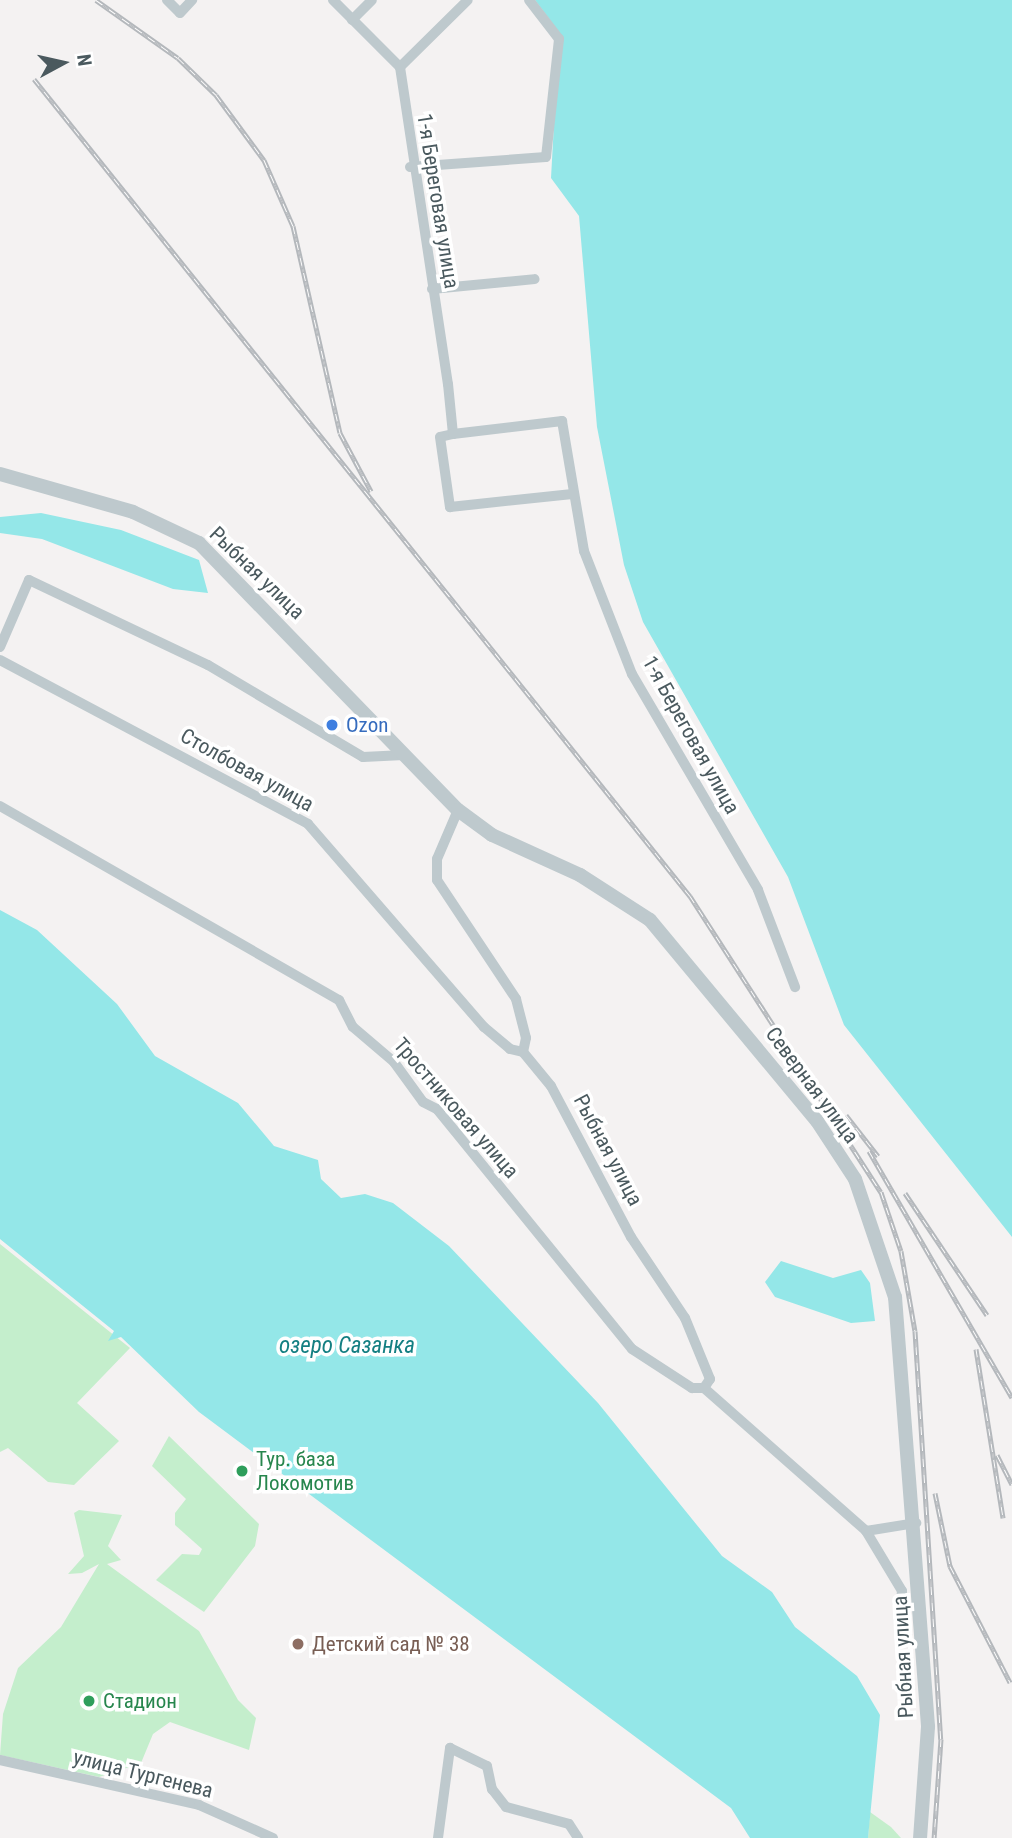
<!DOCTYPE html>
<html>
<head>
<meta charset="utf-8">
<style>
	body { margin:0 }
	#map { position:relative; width:1012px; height:1838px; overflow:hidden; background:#f4f2f2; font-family:"Roboto Condensed",sans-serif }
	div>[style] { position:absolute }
	.green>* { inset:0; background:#c4eecc }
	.water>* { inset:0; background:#94e7e8 }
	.minor>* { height:10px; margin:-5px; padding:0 5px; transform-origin:5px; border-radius:5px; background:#bec9cd }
	.tertiary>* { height:14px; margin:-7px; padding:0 7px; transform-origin:7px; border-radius:7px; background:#bec9cd }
	.rail>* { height:5px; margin-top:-2.5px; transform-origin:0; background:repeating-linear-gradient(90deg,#fff 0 8px,#b4b8bc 0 16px); box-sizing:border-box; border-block:2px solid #b4b8bc }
	.dots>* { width:19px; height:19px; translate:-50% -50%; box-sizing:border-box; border:4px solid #fff; border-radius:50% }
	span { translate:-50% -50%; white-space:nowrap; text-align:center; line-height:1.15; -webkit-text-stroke:7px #fff; paint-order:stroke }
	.street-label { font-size:21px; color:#4a595e }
	.shop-label { font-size:21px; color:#366cbe }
	.left { translate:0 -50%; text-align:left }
	.leisure-label { font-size:21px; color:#27864d }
	.education-label { font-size:21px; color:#785e54 }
	.water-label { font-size:23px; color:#147f82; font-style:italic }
	.north { position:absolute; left:28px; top:28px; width:70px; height:70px; -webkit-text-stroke:5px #fff; paint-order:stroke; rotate:82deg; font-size:19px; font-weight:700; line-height:28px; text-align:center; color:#4a595e }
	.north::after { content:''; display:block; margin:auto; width:24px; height:32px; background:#4a595e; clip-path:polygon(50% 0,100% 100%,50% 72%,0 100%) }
</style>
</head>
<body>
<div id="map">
	<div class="green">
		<div style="clip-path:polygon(0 1244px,130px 1348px,77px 1403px,119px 1441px,74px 1485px,48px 1482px,8px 1448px,0 1452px)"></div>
		<div style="clip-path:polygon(169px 1436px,259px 1524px,255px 1546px,204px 1612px,156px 1580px,182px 1554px,199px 1555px,202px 1549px,175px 1525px,175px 1513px,186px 1499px,152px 1466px)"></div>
		<div style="clip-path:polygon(79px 1510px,122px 1515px,108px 1546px,121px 1560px,107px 1564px,199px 1631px,238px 1700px,256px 1718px,249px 1750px,170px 1722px,153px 1734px,141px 1763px,99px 1777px,0 1755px,3px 1714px,18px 1668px,61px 1627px,99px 1564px,82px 1573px,68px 1574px,84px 1556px,74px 1513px)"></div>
		<div style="clip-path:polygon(870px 1812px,891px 1827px,901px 1838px,868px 1838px)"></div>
	</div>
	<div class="water">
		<div style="clip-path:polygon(535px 0,1012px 0,1012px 1237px,844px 1025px,788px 877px,643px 622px,624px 565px,597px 427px,579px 216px,551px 178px,559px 32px)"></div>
		<div style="clip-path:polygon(41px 513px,121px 530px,199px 560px,208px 593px,173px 589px,42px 539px,0 533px,0 517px)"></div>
		<div style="clip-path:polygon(0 910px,37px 930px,117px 1004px,155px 1056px,238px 1103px,274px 1146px,318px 1160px,321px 1179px,341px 1198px,365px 1194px,393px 1203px,449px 1246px,598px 1403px,722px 1556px,772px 1592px,795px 1627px,857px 1676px,880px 1715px,868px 1838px,750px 1838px,731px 1808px,199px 1412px,121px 1337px,108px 1341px,114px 1331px,0 1239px)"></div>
		<div style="clip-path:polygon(781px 1261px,833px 1278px,861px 1270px,870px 1283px,875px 1321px,851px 1323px,775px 1297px,765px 1282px)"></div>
	</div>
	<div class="minor">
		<div style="left:167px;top:0;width:18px;rotate:45deg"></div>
		<div style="left:180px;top:13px;width:18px;rotate:-47deg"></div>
		<div style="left:333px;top:0;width:95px;rotate:45deg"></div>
		<div style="left:400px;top:67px;width:321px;rotate:81.4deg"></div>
		<div style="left:448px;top:384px;width:50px;rotate:84.3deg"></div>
		<div style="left:453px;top:434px;width:13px;rotate:167deg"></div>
		<div style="left:440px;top:437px;width:71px;rotate:81.9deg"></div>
		<div style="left:450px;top:507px;width:123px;rotate:-6.1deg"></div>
		<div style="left:352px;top:20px;width:28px;rotate:-45deg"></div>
		<div style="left:400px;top:67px;width:95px;rotate:-44.6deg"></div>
		<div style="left:410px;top:167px;width:136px;rotate:-4.2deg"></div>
		<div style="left:546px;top:157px;width:119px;rotate:-83.7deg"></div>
		<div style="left:559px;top:39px;width:49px;rotate:-127.6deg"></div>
		<div style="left:432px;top:289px;width:103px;rotate:-5.5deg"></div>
		<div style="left:453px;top:434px;width:110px;rotate:-6.8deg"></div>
		<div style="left:562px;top:421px;width:132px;rotate:80.4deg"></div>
		<div style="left:584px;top:551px;width:132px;rotate:68.7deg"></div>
		<div style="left:632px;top:674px;width:250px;rotate:59.7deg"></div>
		<div style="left:758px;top:890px;width:104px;rotate:69.1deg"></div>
		<div style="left:0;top:647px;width:73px;rotate:-66.6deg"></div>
		<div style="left:29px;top:580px;width:198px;rotate:25.4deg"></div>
		<div style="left:208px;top:665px;width:180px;rotate:30.7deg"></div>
		<div style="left:363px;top:757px;width:41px;rotate:-2.8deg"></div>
		<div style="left:0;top:660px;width:349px;rotate:28deg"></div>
		<div style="left:308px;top:824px;width:269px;rotate:49.1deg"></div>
		<div style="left:484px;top:1027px;width:34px;rotate:40deg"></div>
		<div style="left:510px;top:1049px;width:13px;rotate:13deg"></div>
		<div style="left:0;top:806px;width:391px;rotate:29.8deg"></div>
		<div style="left:339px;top:1000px;width:30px;rotate:63deg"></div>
		<div style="left:353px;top:1027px;width:54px;rotate:40.5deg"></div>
		<div style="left:394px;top:1062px;width:49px;rotate:54.1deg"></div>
		<div style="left:423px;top:1102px;width:16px;rotate:27deg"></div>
		<div style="left:437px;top:1109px;width:309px;rotate:50.9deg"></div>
		<div style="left:632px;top:1349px;width:72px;rotate:33deg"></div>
		<div style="left:692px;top:1388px;width:12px"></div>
		<div style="left:458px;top:810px;width:53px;rotate:113.2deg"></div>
		<div style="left:437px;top:859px;width:21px;rotate:90deg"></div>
		<div style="left:437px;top:880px;width:143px;rotate:56.4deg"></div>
		<div style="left:516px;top:999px;width:40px;rotate:75.6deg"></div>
		<div style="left:526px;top:1038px;width:14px;rotate:102deg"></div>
		<div style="left:523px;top:1052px;width:44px;rotate:50.5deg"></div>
		<div style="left:551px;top:1086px;width:171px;rotate:62.1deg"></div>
		<div style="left:631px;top:1237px;width:97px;rotate:56.3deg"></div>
		<div style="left:685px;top:1318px;width:66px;rotate:67.7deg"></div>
		<div style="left:710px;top:1379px;width:11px;rotate:124deg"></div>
		<div style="left:704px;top:1388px;width:216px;rotate:41.4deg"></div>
		<div style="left:866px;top:1531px;width:51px;rotate:-9.1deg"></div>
		<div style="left:866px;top:1531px;width:70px;rotate:59deg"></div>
		<div style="left:902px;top:1591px;width:30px;rotate:96deg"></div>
		<div style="left:0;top:1760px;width:204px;rotate:12.7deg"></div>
		<div style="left:199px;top:1805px;width:81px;rotate:24deg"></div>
		<div style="left:438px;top:1838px;width:91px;rotate:-82.4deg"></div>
		<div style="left:450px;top:1748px;width:41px;rotate:25.9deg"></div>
		<div style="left:487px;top:1766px;width:24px;rotate:78deg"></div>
		<div style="left:492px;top:1789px;width:23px;rotate:52deg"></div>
		<div style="left:506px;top:1807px;width:65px;rotate:15.1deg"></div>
		<div style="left:569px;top:1824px;width:17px;rotate:57deg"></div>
	</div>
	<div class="tertiary">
		<div style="left:0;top:474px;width:138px;rotate:15.9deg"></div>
		<div style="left:133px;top:512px;width:73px;rotate:25.2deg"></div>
		<div style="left:199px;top:543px;width:372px;rotate:45.9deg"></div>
		<div style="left:458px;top:810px;width:42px;rotate:36.3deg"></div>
		<div style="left:492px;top:835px;width:97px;rotate:24.4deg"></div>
		<div style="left:580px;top:875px;width:83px;rotate:32.7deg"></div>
		<div style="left:650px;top:920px;width:261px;rotate:50.3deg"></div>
		<div style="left:817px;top:1121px;width:69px;rotate:56.8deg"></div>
		<div style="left:855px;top:1179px;width:125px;rotate:71.3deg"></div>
		<div style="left:895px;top:1297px;width:431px;rotate:85.6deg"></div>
		<div style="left:928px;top:1727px;width:111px;rotate:94.1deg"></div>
	</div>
	<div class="rail">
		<div style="left:96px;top:0;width:100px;rotate:35.3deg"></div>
		<div style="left:178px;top:58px;width:53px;rotate:44.2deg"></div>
		<div style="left:216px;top:95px;width:81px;rotate:53.6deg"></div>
		<div style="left:264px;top:160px;width:72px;rotate:66.3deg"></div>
		<div style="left:293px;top:226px;width:212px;rotate:77.2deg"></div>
		<div style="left:340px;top:433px;width:66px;rotate:61.9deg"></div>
		<div style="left:34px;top:79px;width:1048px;rotate:51.24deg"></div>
		<div style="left:690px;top:896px;width:352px;rotate:57.2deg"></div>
		<div style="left:881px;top:1192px;width:62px;rotate:71.3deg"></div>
		<div style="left:901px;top:1251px;width:81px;rotate:80.1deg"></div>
		<div style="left:915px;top:1331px;width:409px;rotate:86.4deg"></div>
		<div style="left:941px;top:1739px;width:99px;rotate:94deg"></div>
		<div style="left:846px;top:1115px;width:52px;rotate:52deg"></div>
		<div style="left:869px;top:1151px;width:285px;rotate:59.9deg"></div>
		<div style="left:905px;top:1193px;width:147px;rotate:56.1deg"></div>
		<div style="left:976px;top:1349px;width:171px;rotate:80.9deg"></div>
		<div style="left:997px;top:1455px;width:33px;rotate:63deg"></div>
		<div style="left:935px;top:1493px;width:75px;rotate:78.4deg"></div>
		<div style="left:950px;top:1566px;width:131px;rotate:62.7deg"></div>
	</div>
	<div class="dots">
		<div style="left:332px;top:725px;background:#3f7fe0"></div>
		<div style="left:242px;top:1471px;background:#2e9e5b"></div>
		<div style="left:298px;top:1644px;background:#8d6e63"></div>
		<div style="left:89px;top:1701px;background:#2e9e5b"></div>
	</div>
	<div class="street-label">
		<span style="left:438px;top:201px;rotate:81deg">1-я Береговая улица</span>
		<span style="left:257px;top:573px;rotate:44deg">Рыбная улица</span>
		<span style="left:691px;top:735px;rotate:61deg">1-я Береговая улица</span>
		<span style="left:247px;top:770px;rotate:29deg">Столбовая улица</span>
		<span style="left:812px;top:1085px;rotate:53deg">Северная улица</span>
		<span style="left:456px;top:1108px;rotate:49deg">Тростниковая улица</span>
		<span style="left:608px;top:1150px;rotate:62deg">Рыбная улица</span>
		<span style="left:903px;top:1657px;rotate:-93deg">Рыбная улица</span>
		<span style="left:143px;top:1774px;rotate:14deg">улица Тургенева</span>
	</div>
	<div class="shop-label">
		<span class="left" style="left:346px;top:725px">Ozon</span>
	</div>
	<div class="leisure-label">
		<span class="left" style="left:256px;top:1471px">Тур. база<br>Локомотив</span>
		<span class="left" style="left:103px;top:1701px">Стадион</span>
	</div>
	<div class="education-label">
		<span class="left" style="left:312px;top:1644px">Детский сад № 38</span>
	</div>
	<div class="water-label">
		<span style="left:347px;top:1346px">озеро Сазанка</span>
	</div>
	<div class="north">N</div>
</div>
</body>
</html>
